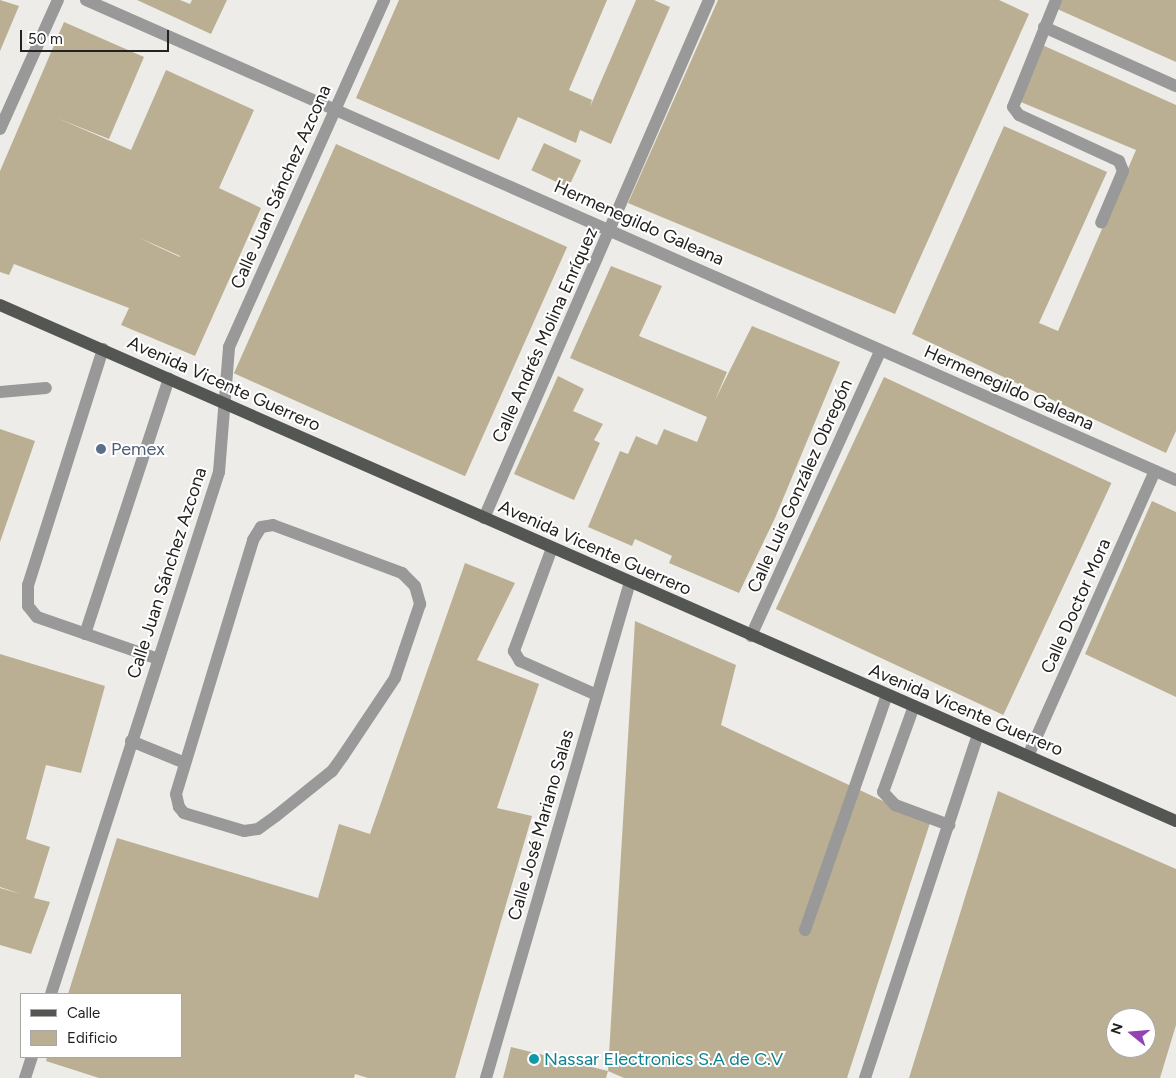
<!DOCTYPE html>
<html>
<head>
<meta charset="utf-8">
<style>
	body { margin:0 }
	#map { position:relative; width:1176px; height:1078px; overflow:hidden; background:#edece8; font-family:Figtree,sans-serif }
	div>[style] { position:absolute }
	.building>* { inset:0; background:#baaf92; transform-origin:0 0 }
	.minor>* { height:12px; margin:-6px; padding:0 6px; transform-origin:6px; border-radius:6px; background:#989998 }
	.major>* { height:12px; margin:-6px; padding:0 6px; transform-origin:6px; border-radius:6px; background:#545654 }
	.dots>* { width:14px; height:14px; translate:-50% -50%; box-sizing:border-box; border:2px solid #fff; border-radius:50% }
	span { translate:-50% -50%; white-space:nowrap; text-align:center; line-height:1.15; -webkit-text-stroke:4px #fff; paint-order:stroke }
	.street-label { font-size:18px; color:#232221 }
	.service-label { font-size:18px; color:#4e5e75 }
	.left { translate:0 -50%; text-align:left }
	.culture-label { font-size:18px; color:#0d838f }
	.legend { position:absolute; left:20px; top:993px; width:162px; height:65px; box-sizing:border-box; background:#fff; border:1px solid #a7a7a6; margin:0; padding:6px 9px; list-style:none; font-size:15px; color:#232221 }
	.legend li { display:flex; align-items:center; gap:10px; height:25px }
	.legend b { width:25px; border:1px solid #a7a7a6 }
	.north { position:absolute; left:1106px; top:1008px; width:50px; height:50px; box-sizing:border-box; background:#fff; border:1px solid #a7a7a6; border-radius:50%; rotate:287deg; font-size:14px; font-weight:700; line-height:20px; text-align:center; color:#232221 }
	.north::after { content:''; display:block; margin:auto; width:18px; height:22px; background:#9443b3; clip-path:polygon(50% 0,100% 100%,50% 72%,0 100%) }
	.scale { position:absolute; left:20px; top:30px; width:149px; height:22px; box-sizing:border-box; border:2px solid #232221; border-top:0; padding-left:6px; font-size:15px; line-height:18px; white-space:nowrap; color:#232221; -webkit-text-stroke:4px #fff; paint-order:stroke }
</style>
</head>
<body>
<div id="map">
	<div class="building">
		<div style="clip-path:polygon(0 0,19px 6px,0 51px)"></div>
		<div style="clip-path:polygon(137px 0,180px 0,190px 4px,192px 0,227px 0,211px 34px)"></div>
		<div style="clip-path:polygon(399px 0,607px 0,569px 90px,592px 100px,590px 107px,636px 0,654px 0,670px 7px,611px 144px,580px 130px,576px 143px,518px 117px,499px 160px,356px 98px)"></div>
		<div style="clip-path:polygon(718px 0,999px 0,1029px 14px,895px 314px,628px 203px)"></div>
		<div style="clip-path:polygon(1059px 0,1176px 0,1176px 62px,1055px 8px)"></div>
		<div style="clip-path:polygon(evenodd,64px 22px,144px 57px,109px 139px,57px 118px,131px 150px,166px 70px,254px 110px,219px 188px,261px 208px,195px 356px,121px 325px,129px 308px,14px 264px,9px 275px,0 272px,0 171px,64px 22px,140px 238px,180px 256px,180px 257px,156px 246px,140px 238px)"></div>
		<div style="clip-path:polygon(1040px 44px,1176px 105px,1176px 431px,1166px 453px,912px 334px,1004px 126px,1107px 172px,1039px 323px,1058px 331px,1136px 150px,1016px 100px)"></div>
		<div style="left:544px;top:143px;width:41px;height:30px;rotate:25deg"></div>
		<div style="left:336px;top:144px;width:253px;height:251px;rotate:24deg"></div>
		<div style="clip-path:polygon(611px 266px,662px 286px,639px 336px,727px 372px,715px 400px,752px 326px,840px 362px,775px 518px,739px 593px,669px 563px,672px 556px,635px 539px,632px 546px,588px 527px,620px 451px,628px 454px,636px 436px,657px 445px,664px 429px,697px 442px,707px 417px,570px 358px)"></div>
		<div style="clip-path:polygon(558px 376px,584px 389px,573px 411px,603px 424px,594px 440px,600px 443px,574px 500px,514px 474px)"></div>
		<div style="left:884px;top:377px;width:251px;height:256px;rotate:25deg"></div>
		<div style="clip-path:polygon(0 429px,35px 441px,0 542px)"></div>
		<div style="clip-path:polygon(1152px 501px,1176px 512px,1176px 697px,1085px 654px)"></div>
		<div style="clip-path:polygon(465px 563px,515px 583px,477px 660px,539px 684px,497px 808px,532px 816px,455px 1078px,368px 1078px,355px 1074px,354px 1078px,99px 1078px,46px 1061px,47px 1057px,181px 1057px,181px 994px,68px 994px,117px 838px,318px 898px,339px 824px,370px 834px)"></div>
		<div style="clip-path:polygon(635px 621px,736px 665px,721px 725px,930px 823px,847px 1078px,624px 1078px,608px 1071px,606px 1078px,503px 1078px,511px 1047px,608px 1071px)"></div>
		<div style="clip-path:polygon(0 654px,105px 686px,81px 773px,46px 765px,26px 839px,50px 847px,34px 898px,50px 902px,31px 954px,0 945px,0 888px,21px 894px,0 887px)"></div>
		<div style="clip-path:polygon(evenodd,998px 791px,1176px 869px,1176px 1025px,1160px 1078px,909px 1078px,998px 791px,1116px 1018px,1146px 1018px,1146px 1048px,1116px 1048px,1116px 1018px)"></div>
	</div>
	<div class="minor">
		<div style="left:86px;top:0;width:1191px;rotate:23.77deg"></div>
		<div style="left:1056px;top:0;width:115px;rotate:111.9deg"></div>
		<div style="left:1013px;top:107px;width:10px;rotate:53deg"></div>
		<div style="left:1019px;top:115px;width:110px;rotate:24.7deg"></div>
		<div style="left:1119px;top:161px;width:11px;rotate:68deg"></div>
		<div style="left:1123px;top:171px;width:56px;rotate:112.9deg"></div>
		<div style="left:1044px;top:27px;width:145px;rotate:24.1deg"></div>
		<div style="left:0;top:129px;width:141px;rotate:-65.8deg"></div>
		<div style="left:103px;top:349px;width:248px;rotate:107.6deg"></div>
		<div style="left:28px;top:585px;width:21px;rotate:90deg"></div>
		<div style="left:28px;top:606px;width:14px;rotate:51deg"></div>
		<div style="left:37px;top:617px;width:128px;rotate:19.1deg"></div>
		<div style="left:0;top:392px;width:46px;rotate:-5deg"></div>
		<div style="left:484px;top:518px;width:565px;rotate:-66.52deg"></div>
		<div style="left:273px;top:525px;width:138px;rotate:20.4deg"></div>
		<div style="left:402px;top:573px;width:18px;rotate:45deg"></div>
		<div style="left:415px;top:586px;width:19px;rotate:74deg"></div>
		<div style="left:420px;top:604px;width:78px;rotate:108.7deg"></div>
		<div style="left:395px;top:678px;width:94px;rotate:123.7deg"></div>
		<div style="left:343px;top:756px;width:19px;rotate:126deg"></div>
		<div style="left:332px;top:771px;width:72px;rotate:141.2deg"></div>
		<div style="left:276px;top:816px;width:22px;rotate:144deg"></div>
		<div style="left:258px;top:829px;width:14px;rotate:172deg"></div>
		<div style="left:244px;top:831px;width:63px;rotate:-163.3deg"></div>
		<div style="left:184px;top:813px;width:8px;rotate:-130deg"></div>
		<div style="left:179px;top:807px;width:13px;rotate:-103deg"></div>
		<div style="left:176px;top:794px;width:265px;rotate:-73.1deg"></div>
		<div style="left:253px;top:540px;width:15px;rotate:-58deg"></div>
		<div style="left:261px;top:527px;width:12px;rotate:-9deg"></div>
		<div style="left:552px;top:548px;width:110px;rotate:110.3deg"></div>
		<div style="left:514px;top:651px;width:12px;rotate:59deg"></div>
		<div style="left:520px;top:661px;width:84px;rotate:23.8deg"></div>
		<div style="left:85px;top:634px;width:269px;rotate:-71.8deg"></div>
		<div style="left:751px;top:636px;width:313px;rotate:-65.6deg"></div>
		<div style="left:914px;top:706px;width:91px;rotate:109.8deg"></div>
		<div style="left:883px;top:792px;width:18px;rotate:47deg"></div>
		<div style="left:895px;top:805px;width:58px;rotate:20.3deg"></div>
		<div style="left:131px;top:741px;width:58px;rotate:22.2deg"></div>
		<div style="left:1028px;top:756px;width:312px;rotate:-66deg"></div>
		<div style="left:805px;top:930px;width:249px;rotate:-70.8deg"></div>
		<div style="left:51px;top:994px;width:548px;rotate:-72.16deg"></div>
		<div style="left:219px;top:472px;width:125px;rotate:-85.4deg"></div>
		<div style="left:229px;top:347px;width:380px;rotate:-65.9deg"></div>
		<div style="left:25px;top:1078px;width:22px;rotate:-72deg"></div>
		<div style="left:486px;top:1078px;width:516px;rotate:-73.81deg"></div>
		<div style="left:865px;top:1078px;width:362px;rotate:-71.8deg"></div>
	</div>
	<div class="major">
		<div style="left:0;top:305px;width:1284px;rotate:23.69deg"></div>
	</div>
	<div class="dots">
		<div style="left:101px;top:449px;background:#5c6f8a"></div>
		<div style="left:534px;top:1059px;background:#0f9aa8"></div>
	</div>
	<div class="street-label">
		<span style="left:281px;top:187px;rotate:-66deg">Calle Juan Sánchez Azcona</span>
		<span style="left:639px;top:223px;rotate:24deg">Hermenegildo Galeana</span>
		<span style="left:545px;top:335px;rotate:-66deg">Calle Andrés Molina Enríquez</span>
		<span style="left:224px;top:384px;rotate:24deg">Avenida Vicente Guerrero</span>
		<span style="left:1009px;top:388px;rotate:24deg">Hermenegildo Galeana</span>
		<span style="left:800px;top:486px;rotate:-66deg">Calle Luis González Obregón</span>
		<span style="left:595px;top:548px;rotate:24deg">Avenida Vicente Guerrero</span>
		<span style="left:167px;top:573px;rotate:-72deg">Calle Juan Sánchez Azcona</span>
		<span style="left:1076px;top:606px;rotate:-66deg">Calle Doctor Mora</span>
		<span style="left:966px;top:710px;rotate:23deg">Avenida Vicente Guerrero</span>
		<span style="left:541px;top:825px;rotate:-74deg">Calle José Mariano Salas</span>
	</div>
	<div class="service-label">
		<span class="left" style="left:111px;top:449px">Pemex</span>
	</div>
	<div class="culture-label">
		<span class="left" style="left:544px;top:1059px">Nassar Electronics S.A de C.V</span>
	</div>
	<ul class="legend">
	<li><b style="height:6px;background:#545654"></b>Calle</li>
	<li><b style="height:14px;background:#baaf92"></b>Edificio</li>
	</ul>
	<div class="north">N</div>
	<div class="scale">50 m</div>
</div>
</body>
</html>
